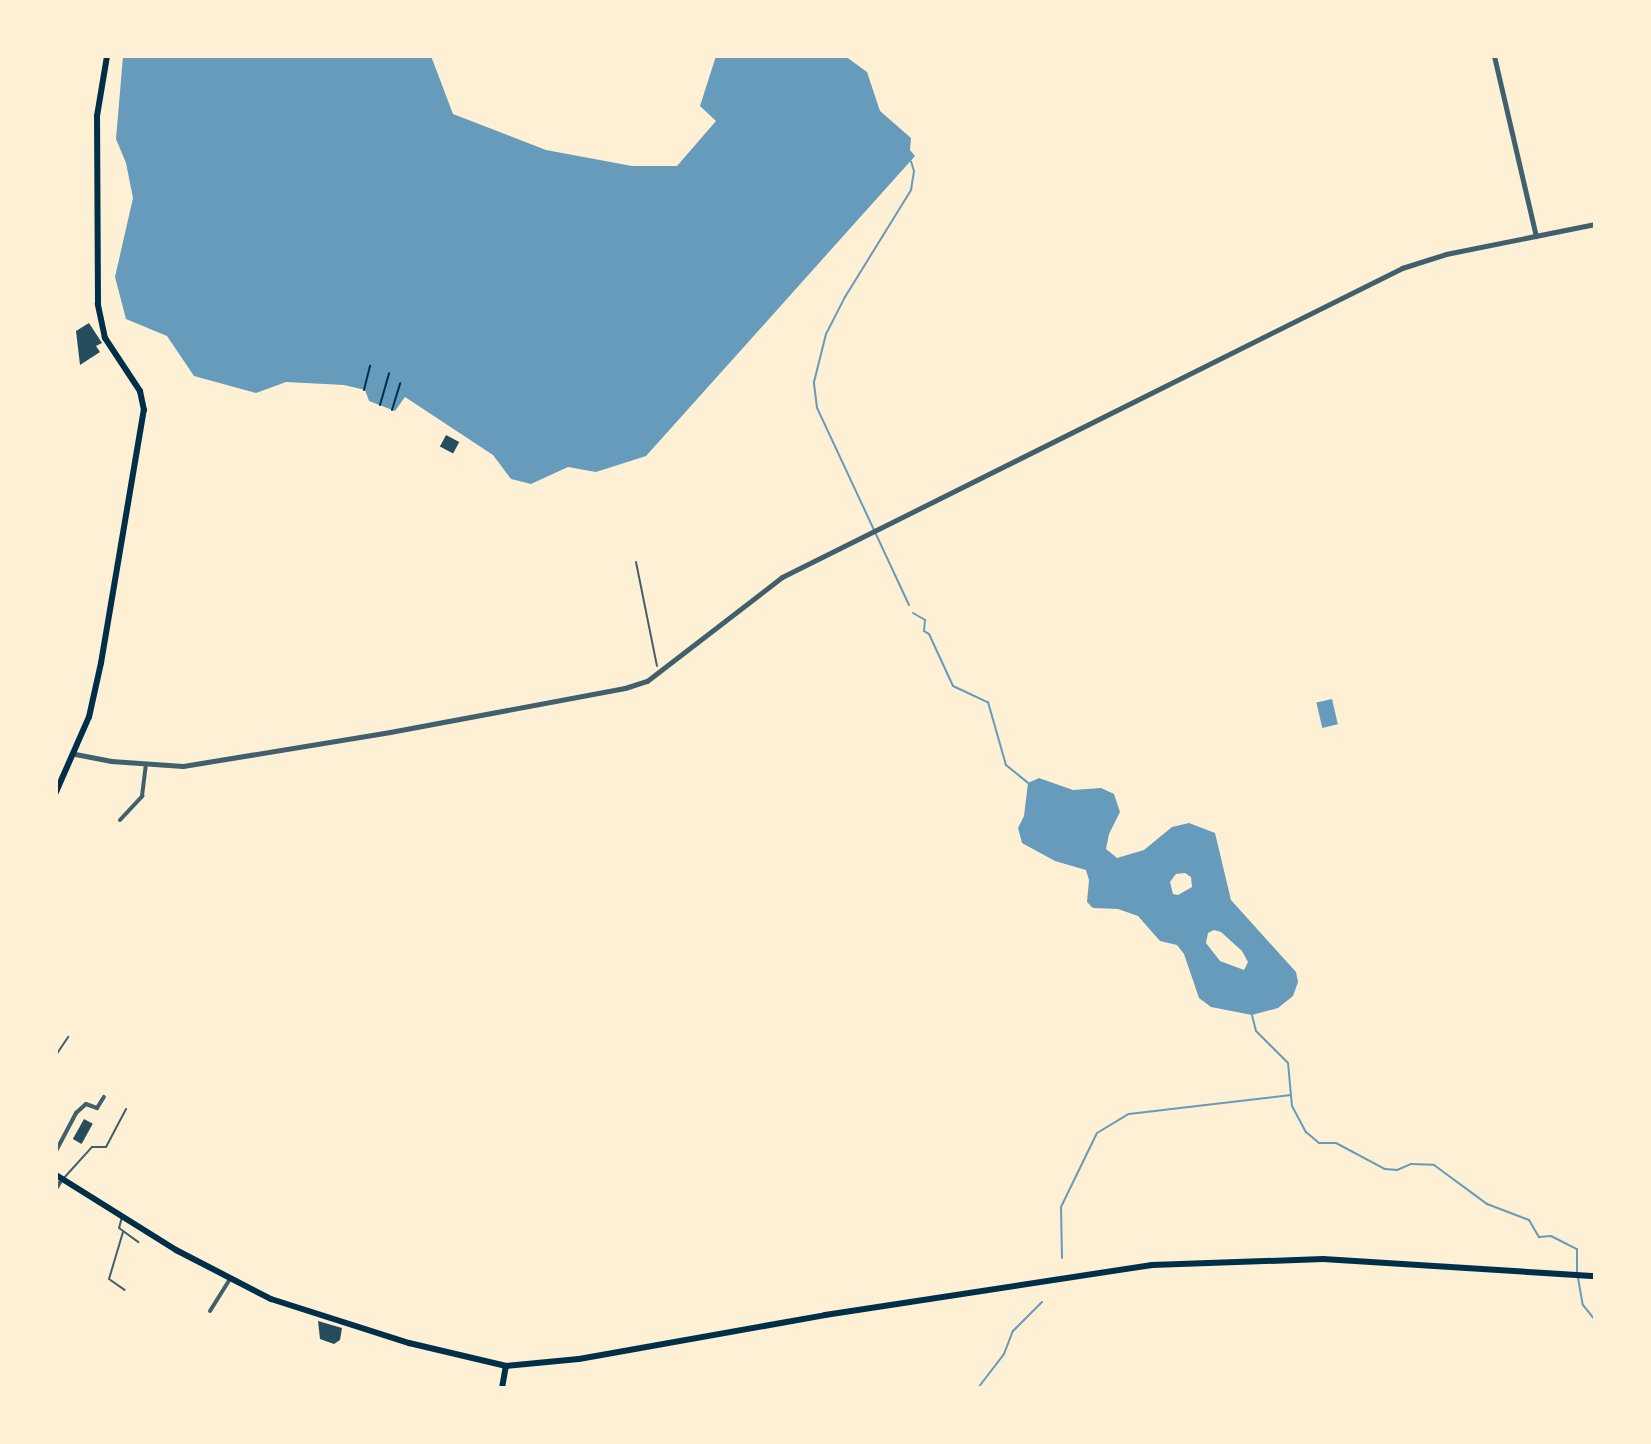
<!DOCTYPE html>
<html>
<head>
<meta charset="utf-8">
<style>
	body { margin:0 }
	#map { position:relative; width:1651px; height:1444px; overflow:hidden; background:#fdf0d5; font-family:"Playfair Display",serif }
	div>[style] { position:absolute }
	.water>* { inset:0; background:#669bbc; transform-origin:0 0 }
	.stream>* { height:2px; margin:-1px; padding:0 1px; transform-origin:1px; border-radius:1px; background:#669bbc }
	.building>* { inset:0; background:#264d5e; transform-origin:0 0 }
	.path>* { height:2px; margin:-1px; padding:0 1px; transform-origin:1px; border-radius:1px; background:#003049 }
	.service>* { height:2px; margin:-1px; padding:0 1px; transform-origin:1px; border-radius:1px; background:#3f606c }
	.minor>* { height:4px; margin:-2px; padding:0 2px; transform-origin:2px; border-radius:2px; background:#3f606c }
	.tertiary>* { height:5px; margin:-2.5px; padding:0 2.5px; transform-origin:2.5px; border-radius:2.5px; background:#3f606c }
	.secondary>* { height:6px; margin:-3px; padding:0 3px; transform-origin:3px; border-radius:3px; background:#003049 }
	.primary>* { height:6px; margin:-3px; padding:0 3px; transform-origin:3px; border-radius:3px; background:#003049 }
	span { translate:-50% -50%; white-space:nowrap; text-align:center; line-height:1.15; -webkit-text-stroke:7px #fdf0d5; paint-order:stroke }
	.frame { position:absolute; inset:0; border:58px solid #fdf0d5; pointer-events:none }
</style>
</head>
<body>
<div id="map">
	<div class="water">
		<div style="clip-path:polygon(123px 56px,431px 56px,453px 114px,546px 150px,632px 166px,677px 166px,716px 121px,700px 106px,716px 56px,845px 56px,867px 72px,880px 111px,911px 138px,910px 150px,915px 156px,646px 456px,596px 472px,568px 467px,531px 484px,511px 479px,493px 455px,405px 397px,395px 411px,369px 401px,365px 390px,344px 385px,286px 382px,256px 393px,194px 376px,167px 336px,126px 319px,115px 277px,133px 198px,126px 163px,116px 139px)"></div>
		<div style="left:1332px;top:699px;width:26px;height:16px;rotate:77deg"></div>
		<div style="clip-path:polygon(evenodd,1039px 778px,1073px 790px,1101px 788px,1114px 794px,1120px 812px,1109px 834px,1106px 849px,1117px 858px,1144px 850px,1172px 827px,1189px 823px,1215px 833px,1231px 900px,1296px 972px,1298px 982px,1293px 996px,1278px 1008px,1252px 1015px,1211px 1007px,1199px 998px,1184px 954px,1177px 945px,1160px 941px,1138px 916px,1118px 909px,1093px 908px,1087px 902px,1089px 880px,1086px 870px,1055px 861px,1022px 843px,1018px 828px,1024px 816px,1028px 783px,1039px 778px,1185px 873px,1191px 877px,1192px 887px,1178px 895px,1173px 894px,1170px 882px,1176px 874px,1185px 873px,1039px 778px,1214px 930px,1221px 932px,1242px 951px,1248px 962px,1244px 970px,1220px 961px,1206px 943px,1208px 933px,1214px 930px)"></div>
	</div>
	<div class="stream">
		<div style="left:909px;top:605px;width:217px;rotate:-115deg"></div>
		<div style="left:817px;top:408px;width:26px;rotate:-97deg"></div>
		<div style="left:814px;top:382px;width:49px;rotate:-76deg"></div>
		<div style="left:826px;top:334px;width:42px;rotate:-62.8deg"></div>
		<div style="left:845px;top:297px;width:126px;rotate:-58.3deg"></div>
		<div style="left:911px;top:190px;width:19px;rotate:-81deg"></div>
		<div style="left:914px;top:171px;width:10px;rotate:-107deg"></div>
		<div style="left:913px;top:613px;width:14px;rotate:30deg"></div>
		<div style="left:925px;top:620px;width:11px;rotate:95deg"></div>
		<div style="left:924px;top:631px;width:6px;rotate:31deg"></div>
		<div style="left:929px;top:634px;width:57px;rotate:65.2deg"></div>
		<div style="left:953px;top:686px;width:38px;rotate:25deg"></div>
		<div style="left:988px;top:702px;width:66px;rotate:74.1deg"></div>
		<div style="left:1006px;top:765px;width:28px;rotate:39deg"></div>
		<div style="left:1252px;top:1015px;width:16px;rotate:76deg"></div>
		<div style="left:1256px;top:1031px;width:45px;rotate:45deg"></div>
		<div style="left:1288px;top:1063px;width:43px;rotate:84.7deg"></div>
		<div style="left:1292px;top:1106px;width:30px;rotate:62deg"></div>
		<div style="left:1306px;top:1132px;width:17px;rotate:40deg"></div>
		<div style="left:1319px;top:1143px;width:17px"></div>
		<div style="left:1336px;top:1143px;width:55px;rotate:28deg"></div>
		<div style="left:1385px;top:1169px;width:12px;rotate:5deg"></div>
		<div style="left:1397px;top:1170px;width:15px;rotate:-23deg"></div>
		<div style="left:1411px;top:1164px;width:23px;rotate:2deg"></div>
		<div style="left:1434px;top:1165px;width:66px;rotate:36.3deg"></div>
		<div style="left:1487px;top:1204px;width:45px;rotate:20.9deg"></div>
		<div style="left:1529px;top:1220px;width:20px;rotate:60deg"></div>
		<div style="left:1539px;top:1237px;width:12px;rotate:-5deg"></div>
		<div style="left:1551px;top:1236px;width:29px;rotate:27deg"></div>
		<div style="left:1577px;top:1249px;width:23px;rotate:90deg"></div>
		<div style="left:1062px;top:1258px;width:51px;rotate:-91.1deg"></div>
		<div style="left:1061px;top:1207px;width:82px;rotate:-64.1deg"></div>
		<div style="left:1097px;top:1133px;width:37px;rotate:-31deg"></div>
		<div style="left:1129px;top:1114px;width:163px;rotate:-6.7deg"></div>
		<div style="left:1578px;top:1278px;width:27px;rotate:80deg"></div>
		<div style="left:1583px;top:1305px;width:19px;rotate:51deg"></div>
		<div style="left:978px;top:1388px;width:43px;rotate:-52.6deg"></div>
		<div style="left:1004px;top:1354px;width:25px;rotate:-69deg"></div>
		<div style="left:1013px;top:1331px;width:41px;rotate:-45deg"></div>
	</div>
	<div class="building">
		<div style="clip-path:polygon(89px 323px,102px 343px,96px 346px,100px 352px,80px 365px,76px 331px)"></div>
		<div style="left:446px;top:435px;width:15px;height:13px;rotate:28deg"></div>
		<div style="left:84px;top:1119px;width:10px;height:23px;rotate:29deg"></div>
		<div style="clip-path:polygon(318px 1321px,342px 1328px,340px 1340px,334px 1344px,320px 1339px)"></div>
	</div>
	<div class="path">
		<div style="left:364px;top:390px;width:25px;rotate:-76deg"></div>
		<div style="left:380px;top:405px;width:33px;rotate:-74deg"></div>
		<div style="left:392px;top:410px;width:28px;rotate:-73deg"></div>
	</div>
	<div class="service">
		<div style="left:636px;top:562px;width:106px;rotate:78.6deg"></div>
		<div style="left:56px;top:1055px;width:22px;rotate:-56deg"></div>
		<div style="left:63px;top:1179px;width:43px;rotate:-47.8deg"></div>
		<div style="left:92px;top:1147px;width:14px"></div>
		<div style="left:106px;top:1147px;width:43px;rotate:-62.2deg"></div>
		<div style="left:122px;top:1217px;width:11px;rotate:105deg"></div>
		<div style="left:119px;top:1228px;width:24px;rotate:36deg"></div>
		<div style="left:123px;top:1232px;width:49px;rotate:106.6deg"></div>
		<div style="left:109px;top:1279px;width:19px;rotate:35deg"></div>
	</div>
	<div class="minor">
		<div style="left:120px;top:820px;width:33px;rotate:-47deg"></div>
		<div style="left:142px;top:796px;width:32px;rotate:-83deg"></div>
		<div style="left:56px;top:1151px;width:43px;rotate:-62.2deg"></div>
		<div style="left:76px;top:1113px;width:13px;rotate:-42deg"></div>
		<div style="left:86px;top:1104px;width:12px;rotate:20deg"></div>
		<div style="left:97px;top:1108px;width:13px;rotate:-58deg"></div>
		<div style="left:56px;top:1189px;width:12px;rotate:-59deg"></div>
		<div style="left:210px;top:1311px;width:38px;rotate:-58deg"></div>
	</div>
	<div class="tertiary">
		<div style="left:1494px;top:56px;width:185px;rotate:76.9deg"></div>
		<div style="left:75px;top:754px;width:37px;rotate:11deg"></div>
		<div style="left:111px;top:761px;width:72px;rotate:4deg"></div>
		<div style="left:183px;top:766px;width:210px;rotate:-9.3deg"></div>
		<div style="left:390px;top:732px;width:239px;rotate:-10.6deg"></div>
		<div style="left:625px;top:688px;width:23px;rotate:-18deg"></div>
		<div style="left:647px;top:681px;width:170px;rotate:-37.6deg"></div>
		<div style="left:782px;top:577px;width:693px;rotate:-26.49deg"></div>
		<div style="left:1402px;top:268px;width:46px;rotate:-17.7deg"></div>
		<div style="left:1446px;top:254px;width:152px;rotate:-11.4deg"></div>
	</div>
	<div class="secondary">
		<div style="left:502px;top:1388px;width:22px;rotate:-80deg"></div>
	</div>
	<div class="primary">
		<div style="left:56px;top:792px;width:82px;rotate:-66.3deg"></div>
		<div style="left:89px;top:717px;width:55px;rotate:-77.5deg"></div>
		<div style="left:101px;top:663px;width:257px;rotate:-80.4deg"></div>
		<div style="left:144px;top:410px;width:19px;rotate:-102deg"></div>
		<div style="left:140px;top:391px;width:64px;rotate:-123.4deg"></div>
		<div style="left:105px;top:338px;width:35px;rotate:-102deg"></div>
		<div style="left:98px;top:304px;width:188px;rotate:-90.3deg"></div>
		<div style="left:97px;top:116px;width:61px;rotate:-80.5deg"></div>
		<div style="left:56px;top:1175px;width:142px;rotate:32deg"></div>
		<div style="left:176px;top:1250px;width:107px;rotate:27.3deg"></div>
		<div style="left:271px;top:1299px;width:145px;rotate:17.7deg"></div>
		<div style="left:409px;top:1343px;width:100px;rotate:13.3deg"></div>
		<div style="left:506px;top:1366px;width:73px;rotate:-5.5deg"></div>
		<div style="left:579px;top:1359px;width:250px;rotate:-10.1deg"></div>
		<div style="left:825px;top:1315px;width:331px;rotate:-8.7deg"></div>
		<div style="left:1152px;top:1265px;width:171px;rotate:-2deg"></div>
		<div style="left:1323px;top:1259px;width:273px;rotate:3.6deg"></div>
	</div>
	<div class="frame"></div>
</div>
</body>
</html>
